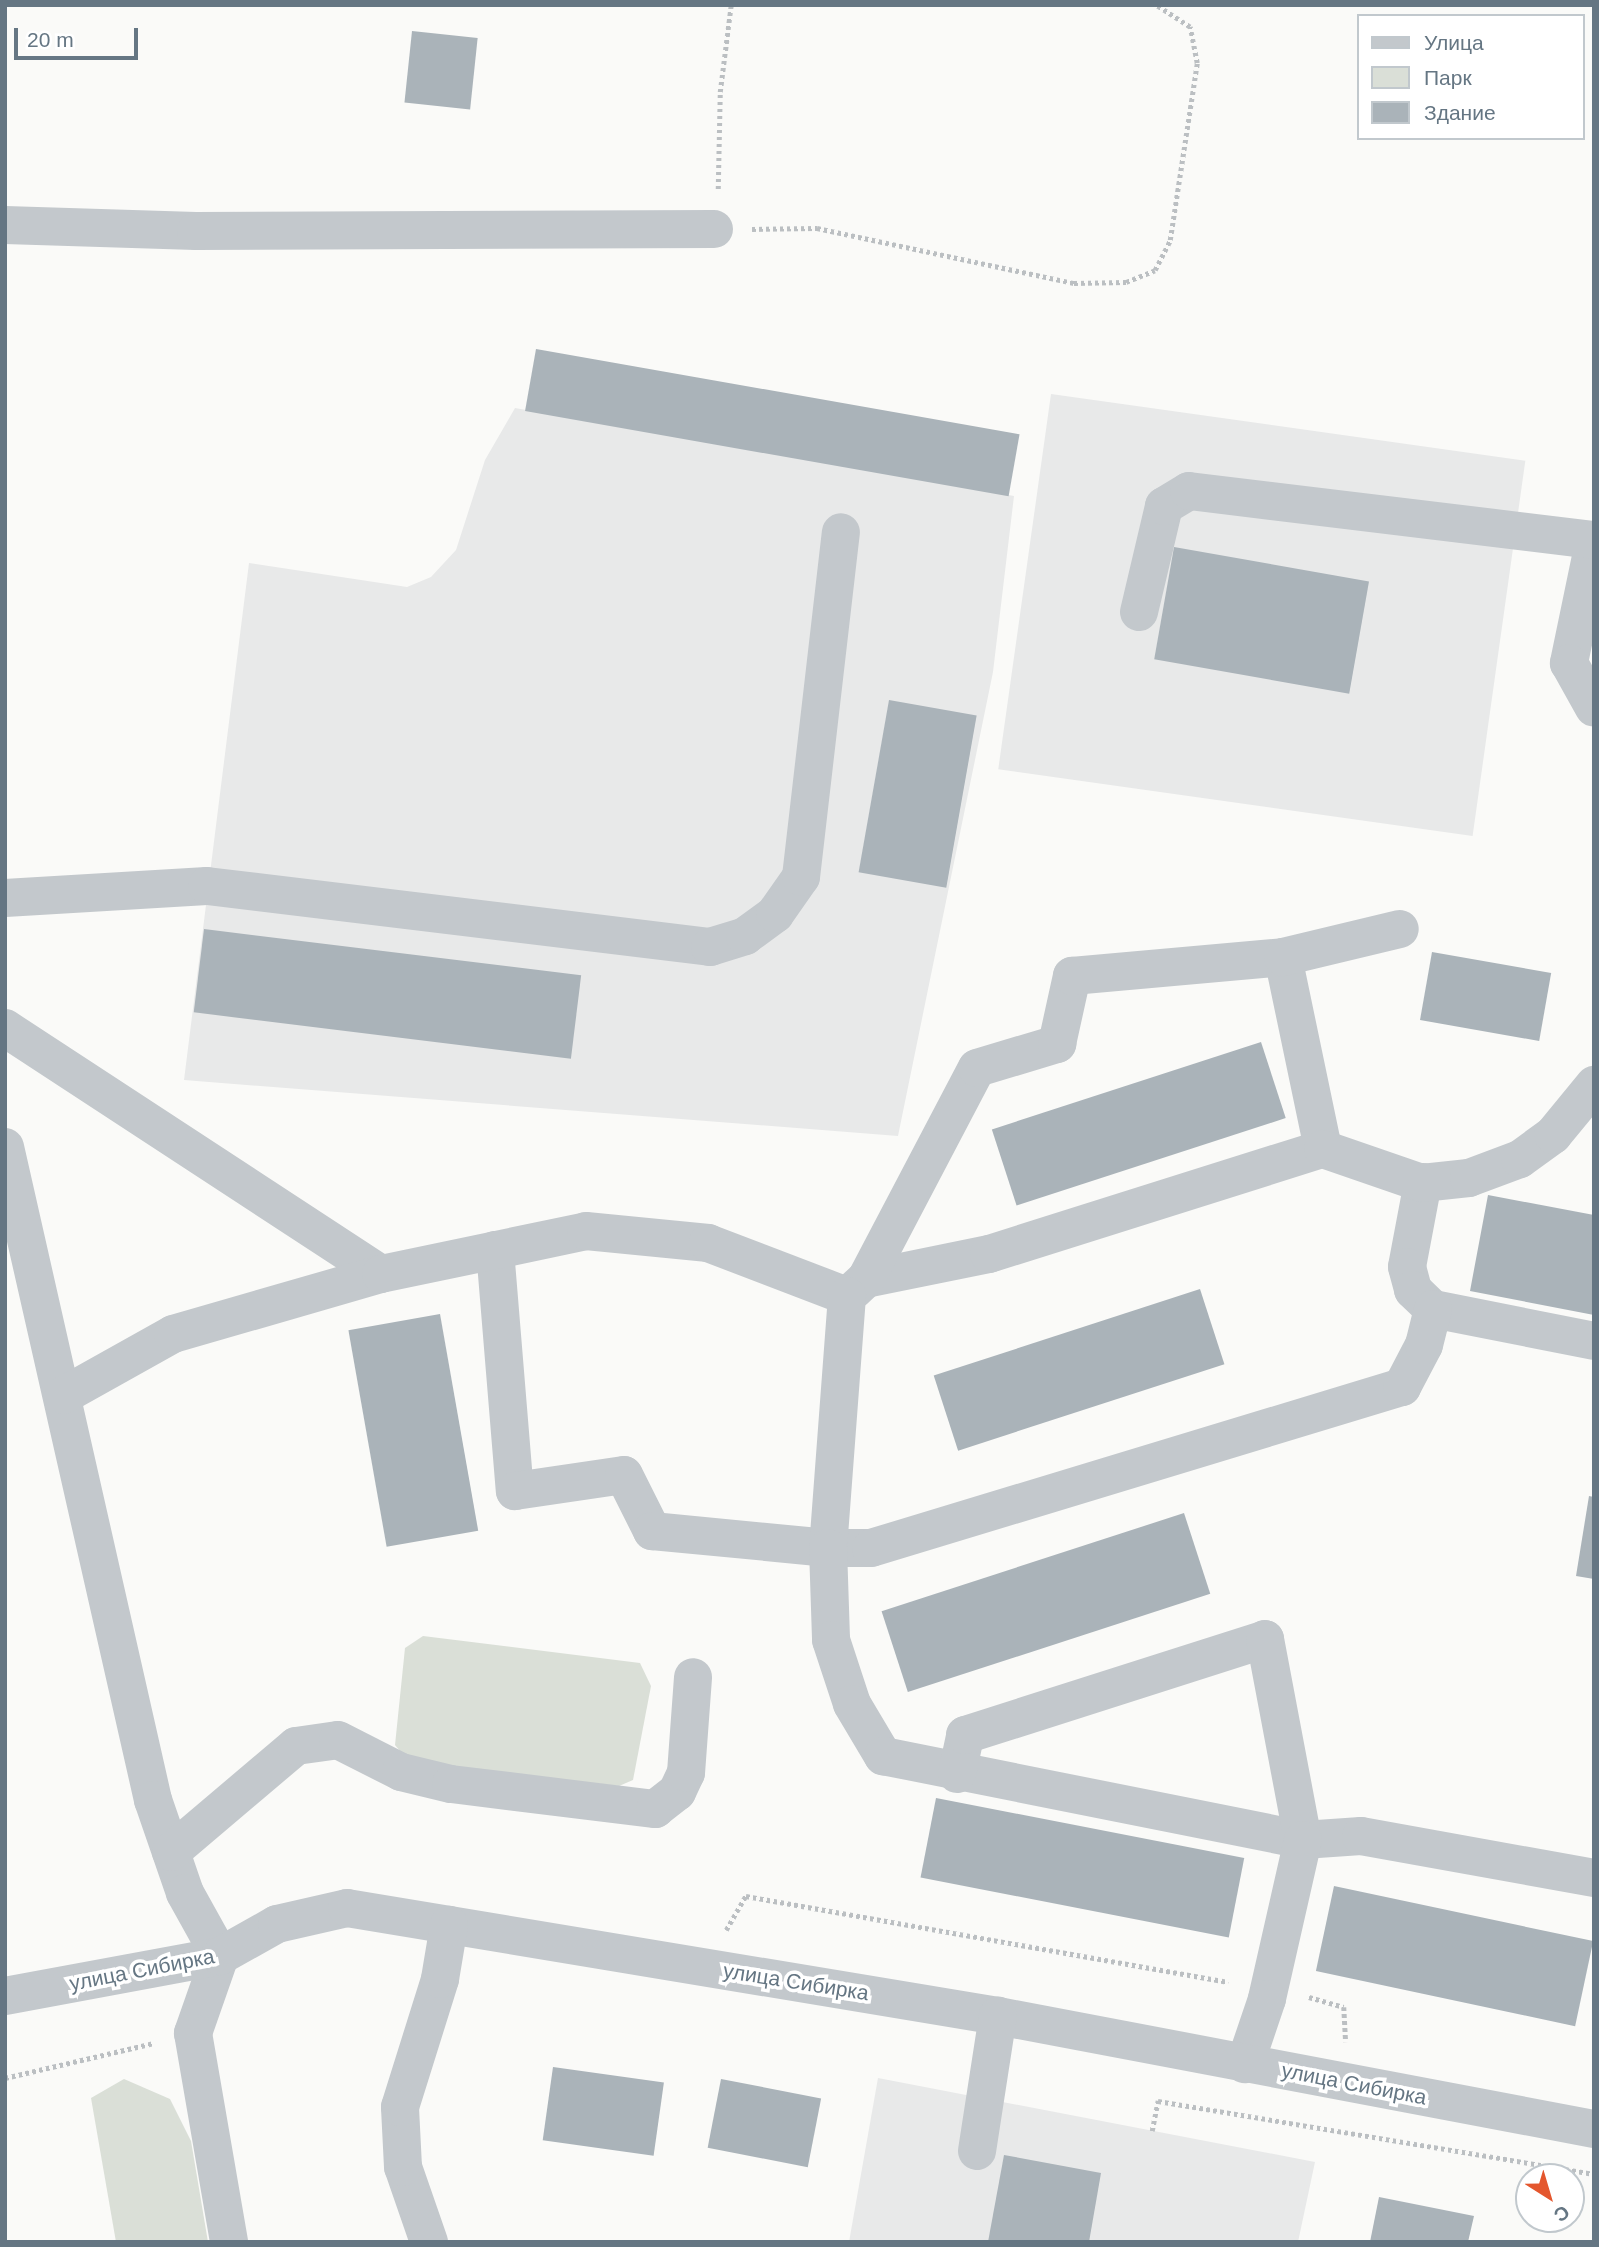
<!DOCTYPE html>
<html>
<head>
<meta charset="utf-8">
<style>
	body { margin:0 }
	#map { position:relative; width:1599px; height:2247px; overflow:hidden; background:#fafaf8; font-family:Helvetica,sans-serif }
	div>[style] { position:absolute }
	.built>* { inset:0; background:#e8e9e9; transform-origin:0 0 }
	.green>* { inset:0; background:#dadfd7 }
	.building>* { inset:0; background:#aab3b9; transform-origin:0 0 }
	.path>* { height:4.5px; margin-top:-2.25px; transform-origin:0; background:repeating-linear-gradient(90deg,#bbbfc2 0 3.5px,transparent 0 7px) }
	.minor>* { height:38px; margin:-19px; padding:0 19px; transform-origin:19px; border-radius:19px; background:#c3c8cc }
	span { translate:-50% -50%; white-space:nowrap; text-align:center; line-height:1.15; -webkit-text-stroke:7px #fff; paint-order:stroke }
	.street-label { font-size:21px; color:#657683 }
	.frame { position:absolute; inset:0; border:7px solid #657683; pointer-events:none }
	.legend { position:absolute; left:1357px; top:14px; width:228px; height:126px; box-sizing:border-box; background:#fff; border:2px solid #c1c8cd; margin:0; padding:9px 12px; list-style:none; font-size:21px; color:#657683 }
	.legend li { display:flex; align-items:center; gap:14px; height:35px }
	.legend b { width:35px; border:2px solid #c1c8cd }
	.north { position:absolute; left:1515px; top:2163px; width:70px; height:70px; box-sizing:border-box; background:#fff; border:2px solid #c1c8cd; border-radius:50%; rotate:143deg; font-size:19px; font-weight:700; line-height:28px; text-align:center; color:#657683 }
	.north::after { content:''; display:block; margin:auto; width:24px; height:32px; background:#e4572e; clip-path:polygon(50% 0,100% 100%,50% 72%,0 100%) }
	.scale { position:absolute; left:14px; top:28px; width:124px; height:32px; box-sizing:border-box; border:4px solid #657683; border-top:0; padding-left:9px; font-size:21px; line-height:24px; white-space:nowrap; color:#657683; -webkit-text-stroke:5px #fff; paint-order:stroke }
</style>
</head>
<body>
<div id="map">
	<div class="built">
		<div style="left:1051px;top:394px;width:479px;height:379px;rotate:8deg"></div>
		<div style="clip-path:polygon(515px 408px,1014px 496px,993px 672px,898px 1136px,184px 1080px,249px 563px,407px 587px,431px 577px,456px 550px,485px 460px)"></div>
		<div style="clip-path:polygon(878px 2078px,1315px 2162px,1298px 2242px,849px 2242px)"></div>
	</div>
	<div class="green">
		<div style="clip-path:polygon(423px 1636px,640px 1663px,651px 1686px,633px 1780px,619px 1786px,409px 1762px,395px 1745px,405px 1648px)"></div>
		<div style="clip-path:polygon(124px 2079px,170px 2099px,191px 2141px,208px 2242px,116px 2242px,91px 2098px)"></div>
	</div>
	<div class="building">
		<div style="left:412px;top:31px;width:66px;height:72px;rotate:6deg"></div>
		<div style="left:536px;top:349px;width:491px;height:63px;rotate:10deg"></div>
		<div style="left:1174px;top:547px;width:198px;height:114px;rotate:10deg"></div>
		<div style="left:889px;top:700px;width:89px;height:175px;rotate:10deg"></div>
		<div style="left:204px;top:929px;width:380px;height:84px;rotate:7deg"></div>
		<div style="left:1432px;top:952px;width:121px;height:69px;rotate:10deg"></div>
		<div style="left:1261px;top:1042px;width:80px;height:283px;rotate:72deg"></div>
		<div style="clip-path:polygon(1488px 1195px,1594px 1215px,1594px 1315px,1470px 1291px)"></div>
		<div style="left:1200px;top:1289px;width:79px;height:280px;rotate:72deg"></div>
		<div style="left:440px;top:1314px;width:220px;height:93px;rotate:80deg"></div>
		<div style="clip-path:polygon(1589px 1496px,1594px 1497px,1594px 1579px,1576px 1576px)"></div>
		<div style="left:1184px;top:1513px;width:85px;height:318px;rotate:72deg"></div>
		<div style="left:936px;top:1798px;width:314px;height:81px;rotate:11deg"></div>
		<div style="left:1334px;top:1886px;width:265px;height:87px;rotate:12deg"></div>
		<div style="left:553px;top:2067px;width:112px;height:74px;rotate:8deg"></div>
		<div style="left:721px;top:2079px;width:102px;height:70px;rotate:11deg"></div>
		<div style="clip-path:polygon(1004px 2155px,1101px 2173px,1089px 2242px,988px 2242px)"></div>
		<div style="clip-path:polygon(1379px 2197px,1474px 2216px,1468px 2242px,1370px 2242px)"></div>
	</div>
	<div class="path">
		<div style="left:718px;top:189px;width:97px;rotate:-88.8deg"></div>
		<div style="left:720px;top:92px;width:88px;rotate:-82.8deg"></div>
		<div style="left:752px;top:229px;width:65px;rotate:-0.9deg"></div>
		<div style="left:817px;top:228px;width:263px;rotate:12.1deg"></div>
		<div style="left:1074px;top:283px;width:52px;rotate:-1.1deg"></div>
		<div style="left:1126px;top:282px;width:31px;rotate:-22deg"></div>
		<div style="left:1155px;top:270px;width:34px;rotate:-63deg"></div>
		<div style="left:1170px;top:240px;width:179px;rotate:-81.3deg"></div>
		<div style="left:1197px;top:63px;width:37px;rotate:-101deg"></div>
		<div style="left:1190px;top:27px;width:40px;rotate:-147.1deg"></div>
		<div style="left:726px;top:1930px;width:39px;rotate:-60deg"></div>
		<div style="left:746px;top:1896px;width:490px;rotate:10.1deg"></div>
		<div style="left:1309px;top:1997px;width:36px;rotate:16deg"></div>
		<div style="left:1344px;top:2007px;width:35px;rotate:87deg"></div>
		<div style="left:5px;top:2078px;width:153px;rotate:-13.2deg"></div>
		<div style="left:1152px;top:2131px;width:31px;rotate:-79deg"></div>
		<div style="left:1158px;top:2101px;width:442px;rotate:9.5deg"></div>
	</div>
	<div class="minor">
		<div style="left:5px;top:225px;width:191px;rotate:1.8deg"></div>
		<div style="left:196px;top:231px;width:518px;rotate:-0.22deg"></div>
		<div style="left:1594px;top:542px;width:124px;rotate:101.7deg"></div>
		<div style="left:1569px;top:663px;width:51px;rotate:60.9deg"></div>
		<div style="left:1139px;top:612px;width:109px;rotate:-76.7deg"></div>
		<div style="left:1164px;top:506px;width:29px;rotate:-31deg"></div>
		<div style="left:1189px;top:491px;width:408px;rotate:6.9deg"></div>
		<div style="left:5px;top:898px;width:202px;rotate:-3.4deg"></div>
		<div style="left:207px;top:886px;width:507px;rotate:6.91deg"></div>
		<div style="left:710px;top:947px;width:37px;rotate:-17deg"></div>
		<div style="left:745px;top:936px;width:37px;rotate:-36deg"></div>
		<div style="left:775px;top:914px;width:45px;rotate:-54.9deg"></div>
		<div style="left:801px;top:877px;width:347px;rotate:-83.4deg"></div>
		<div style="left:1283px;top:957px;width:196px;rotate:78.2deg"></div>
		<div style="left:5px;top:1028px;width:449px;rotate:33.2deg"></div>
		<div style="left:5px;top:1147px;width:670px;rotate:77.23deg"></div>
		<div style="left:153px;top:1800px;width:98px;rotate:71deg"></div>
		<div style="left:185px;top:1893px;width:72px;rotate:60.9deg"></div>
		<div style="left:220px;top:1956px;width:82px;rotate:109.3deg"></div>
		<div style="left:193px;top:2033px;width:212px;rotate:80.2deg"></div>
		<div style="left:1423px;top:1182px;width:86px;rotate:100.7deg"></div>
		<div style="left:1407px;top:1267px;width:24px;rotate:75deg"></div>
		<div style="left:1413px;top:1290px;width:28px;rotate:44deg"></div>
		<div style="left:1433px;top:1309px;width:164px;rotate:11.2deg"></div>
		<div style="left:495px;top:1250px;width:242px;rotate:85.3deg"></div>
		<div style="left:515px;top:1491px;width:110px;rotate:-8.4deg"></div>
		<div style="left:624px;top:1475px;width:63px;rotate:63.4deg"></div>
		<div style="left:652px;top:1531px;width:177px;rotate:5.5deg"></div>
		<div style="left:828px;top:1548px;width:43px"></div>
		<div style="left:871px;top:1548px;width:555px;rotate:-16.87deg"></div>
		<div style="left:1402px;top:1387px;width:47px;rotate:-62.4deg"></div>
		<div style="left:1424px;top:1345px;width:37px;rotate:-76deg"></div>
		<div style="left:866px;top:1279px;width:126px;rotate:-11.5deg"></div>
		<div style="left:989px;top:1254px;width:350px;rotate:-17.5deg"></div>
		<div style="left:1323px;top:1149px;width:105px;rotate:19deg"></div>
		<div style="left:1422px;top:1183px;width:47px;rotate:-6.1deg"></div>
		<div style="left:1469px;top:1178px;width:54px;rotate:-20.4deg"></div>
		<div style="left:1520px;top:1159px;width:41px;rotate:-36deg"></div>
		<div style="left:1553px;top:1135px;width:65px;rotate:-50.6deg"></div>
		<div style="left:854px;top:1290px;width:16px;rotate:-43deg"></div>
		<div style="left:866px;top:1279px;width:238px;rotate:-62.3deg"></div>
		<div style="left:977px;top:1068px;width:84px;rotate:-16.7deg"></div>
		<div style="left:1057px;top:1044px;width:70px;rotate:-77.6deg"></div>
		<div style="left:1072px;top:976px;width:212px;rotate:-5.1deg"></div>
		<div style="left:1283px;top:957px;width:120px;rotate:-13.5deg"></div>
		<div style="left:64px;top:1395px;width:125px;rotate:-29.2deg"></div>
		<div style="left:173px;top:1334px;width:216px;rotate:-16.1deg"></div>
		<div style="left:381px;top:1274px;width:209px;rotate:-11.8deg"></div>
		<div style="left:586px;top:1231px;width:123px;rotate:5.6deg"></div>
		<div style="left:708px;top:1243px;width:149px;rotate:20.9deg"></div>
		<div style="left:847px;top:1296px;width:253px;rotate:94.3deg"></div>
		<div style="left:828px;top:1548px;width:92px;rotate:88.1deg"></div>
		<div style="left:831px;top:1640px;width:67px;rotate:71.8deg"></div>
		<div style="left:852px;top:1704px;width:61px;rotate:59.2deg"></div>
		<div style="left:883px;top:1756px;width:428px;rotate:11.3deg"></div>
		<div style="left:1303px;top:1840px;width:58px;rotate:-3.9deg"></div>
		<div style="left:1361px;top:1836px;width:237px;rotate:10.2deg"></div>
		<div style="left:957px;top:1774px;width:40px;rotate:-78deg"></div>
		<div style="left:965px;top:1735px;width:315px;rotate:-17.7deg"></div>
		<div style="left:1265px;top:1639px;width:205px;rotate:79.3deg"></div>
		<div style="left:1303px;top:1840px;width:163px;rotate:102.8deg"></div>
		<div style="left:1267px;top:1999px;width:69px;rotate:108.7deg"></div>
		<div style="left:171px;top:1852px;width:164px;rotate:-40.3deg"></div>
		<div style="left:296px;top:1746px;width:42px;rotate:-8.1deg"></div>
		<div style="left:338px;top:1740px;width:71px;rotate:26.9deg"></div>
		<div style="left:401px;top:1772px;width:51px;rotate:13.5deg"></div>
		<div style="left:451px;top:1784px;width:206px;rotate:7deg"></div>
		<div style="left:655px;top:1809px;width:28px;rotate:-38deg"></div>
		<div style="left:677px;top:1792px;width:21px;rotate:-65deg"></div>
		<div style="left:686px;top:1773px;width:96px;rotate:-85.8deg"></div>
		<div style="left:5px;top:1996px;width:219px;rotate:-10.5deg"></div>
		<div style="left:220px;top:1956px;width:65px;rotate:-29.3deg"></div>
		<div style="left:277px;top:1924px;width:72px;rotate:-12.9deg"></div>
		<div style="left:347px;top:1908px;width:660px;rotate:9.42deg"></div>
		<div style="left:998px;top:2016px;width:607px;rotate:10.74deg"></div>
		<div style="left:977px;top:2151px;width:137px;rotate:-81.2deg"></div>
		<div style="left:429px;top:2242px;width:79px;rotate:-109.1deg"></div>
		<div style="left:403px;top:2167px;width:60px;rotate:-92.9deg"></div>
		<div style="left:400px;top:2107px;width:134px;rotate:-72.6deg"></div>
		<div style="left:440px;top:1979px;width:55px;rotate:-80.5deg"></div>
	</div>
	<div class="street-label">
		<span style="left:142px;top:1970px;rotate:-11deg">улица Сибирка</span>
		<span style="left:796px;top:1982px;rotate:9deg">улица Сибирка</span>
		<span style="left:1354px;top:2084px;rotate:11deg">улица Сибирка</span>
	</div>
	<div class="frame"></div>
	<ul class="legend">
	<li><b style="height:9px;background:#c3c8cc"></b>Улица</li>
	<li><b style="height:19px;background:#dadfd7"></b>Парк</li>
	<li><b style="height:19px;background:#aab3b9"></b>Здание</li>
	</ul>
	<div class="north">С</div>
	<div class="scale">20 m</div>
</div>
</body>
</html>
